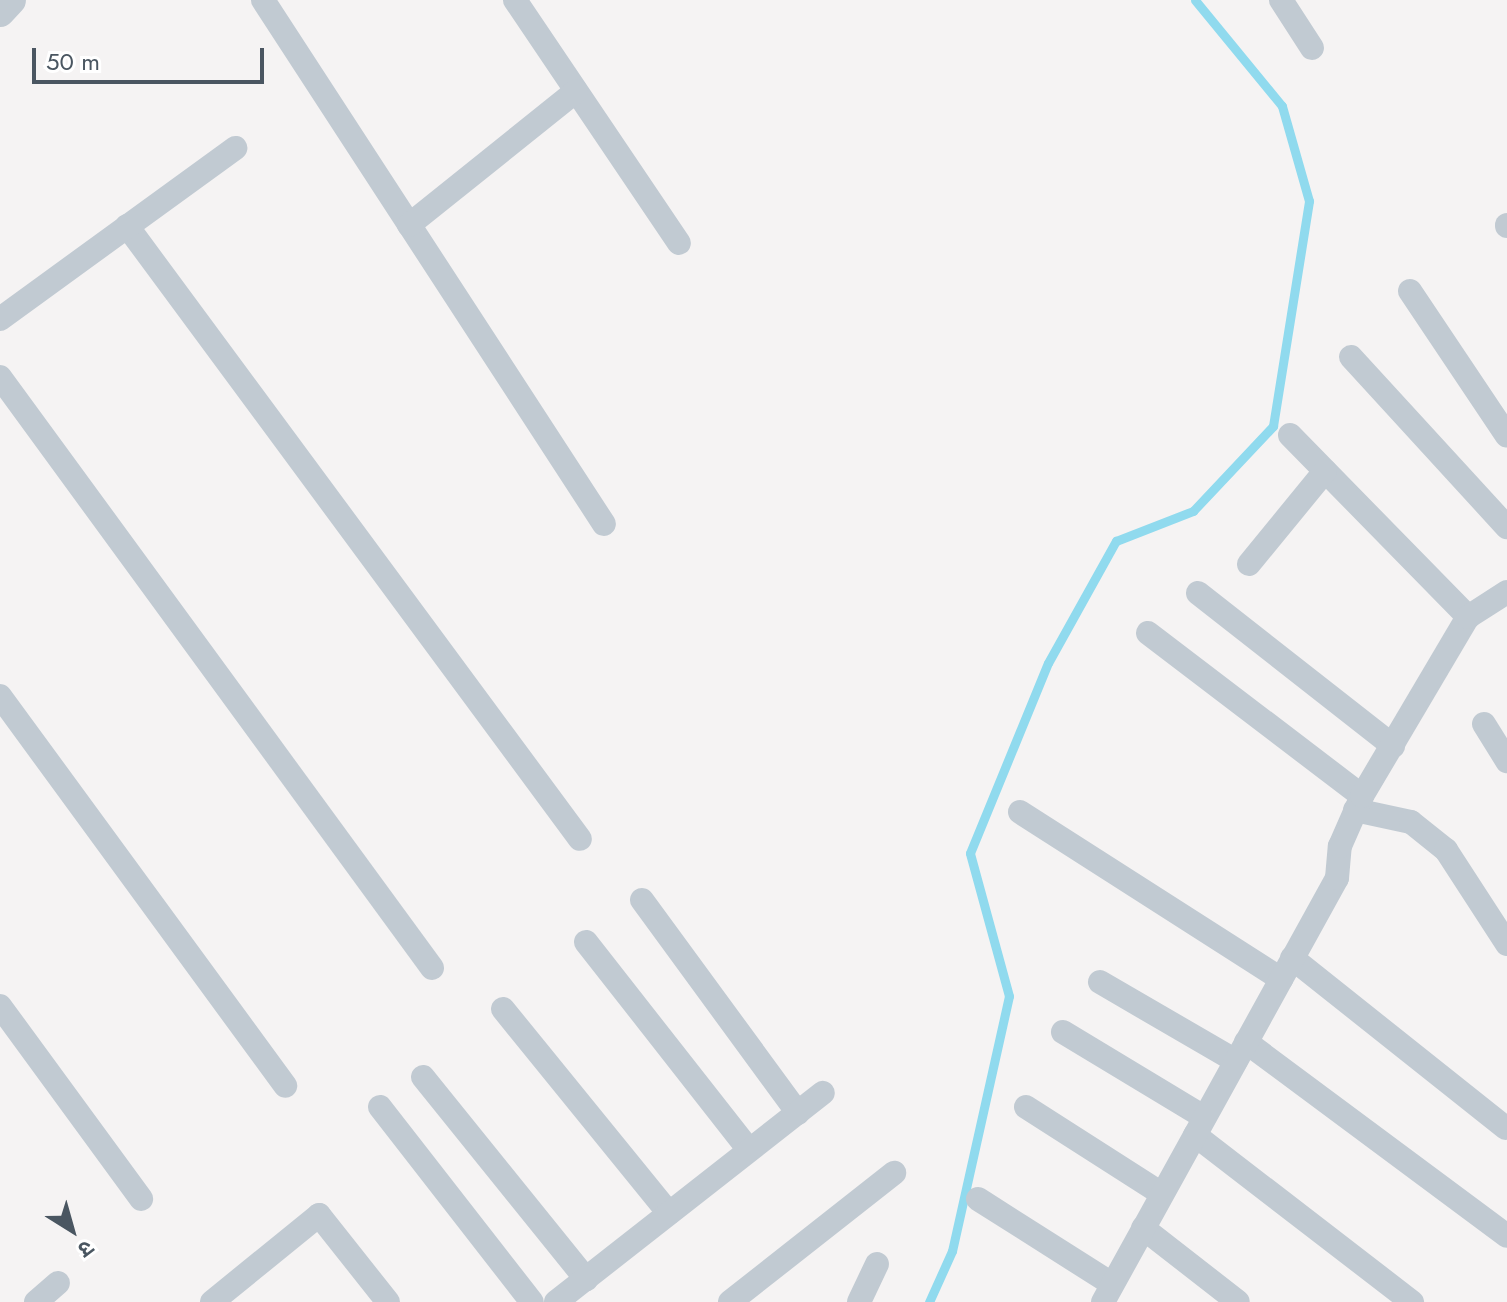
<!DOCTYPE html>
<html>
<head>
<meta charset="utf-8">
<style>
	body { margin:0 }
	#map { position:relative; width:1507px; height:1302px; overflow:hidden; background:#f5f3f3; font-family:Jost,"Noto Sans Devanagari",sans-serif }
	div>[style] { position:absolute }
	.stream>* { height:9px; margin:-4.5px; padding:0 4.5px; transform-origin:4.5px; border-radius:4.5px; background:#90daee }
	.minor>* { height:24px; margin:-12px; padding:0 12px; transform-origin:12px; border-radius:12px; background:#c1cad2 }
	.tertiary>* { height:30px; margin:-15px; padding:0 15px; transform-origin:15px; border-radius:15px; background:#c1cad2 }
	span { translate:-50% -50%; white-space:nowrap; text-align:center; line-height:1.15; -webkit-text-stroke:8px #fff; paint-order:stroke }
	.north { position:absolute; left:32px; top:1190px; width:80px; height:80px; -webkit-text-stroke:6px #fff; paint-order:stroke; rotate:143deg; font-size:22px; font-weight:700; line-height:32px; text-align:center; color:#4a5661 }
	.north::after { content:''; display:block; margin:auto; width:28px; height:36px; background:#4a5661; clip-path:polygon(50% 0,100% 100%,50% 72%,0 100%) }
	.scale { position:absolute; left:32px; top:48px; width:232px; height:36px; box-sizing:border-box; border:4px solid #4a5661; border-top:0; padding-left:10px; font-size:24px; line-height:28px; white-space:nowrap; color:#4a5661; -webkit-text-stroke:6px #fff; paint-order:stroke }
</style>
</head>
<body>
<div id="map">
	<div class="stream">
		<div style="left:929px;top:1302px;width:56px;rotate:-65.7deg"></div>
		<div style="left:952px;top:1251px;width:261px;rotate:-77.4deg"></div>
		<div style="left:1009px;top:996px;width:148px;rotate:-105.3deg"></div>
		<div style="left:970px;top:853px;width:205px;rotate:-67.7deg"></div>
		<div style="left:1048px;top:663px;width:140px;rotate:-60.9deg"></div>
		<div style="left:1116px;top:541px;width:83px;rotate:-21.3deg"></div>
		<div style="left:1193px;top:511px;width:117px;rotate:-46.7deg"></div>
		<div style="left:1273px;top:426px;width:228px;rotate:-80.9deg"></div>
		<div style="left:1309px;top:201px;width:99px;rotate:-105.9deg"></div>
		<div style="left:1282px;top:106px;width:137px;rotate:-129.4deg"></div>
	</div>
	<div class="minor">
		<div style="left:263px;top:0;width:625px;rotate:56.95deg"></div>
		<div style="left:515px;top:0;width:293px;rotate:56deg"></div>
		<div style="left:1281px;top:0;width:57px;rotate:57.1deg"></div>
		<div style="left:409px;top:225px;width:214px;rotate:-38.7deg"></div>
		<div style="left:1507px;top:225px;width:1px;rotate:90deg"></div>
		<div style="left:127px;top:226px;width:762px;rotate:53.54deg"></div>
		<div style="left:1410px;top:291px;width:174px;rotate:56.2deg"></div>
		<div style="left:0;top:319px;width:291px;rotate:-36deg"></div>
		<div style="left:1351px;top:357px;width:231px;rotate:47.5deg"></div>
		<div style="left:0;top:377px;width:732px;rotate:53.83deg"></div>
		<div style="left:1290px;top:435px;width:255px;rotate:45.6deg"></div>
		<div style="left:1249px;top:564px;width:120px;rotate:-50.7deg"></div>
		<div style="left:1198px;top:593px;width:248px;rotate:38.1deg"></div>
		<div style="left:1148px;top:633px;width:269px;rotate:37.3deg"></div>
		<div style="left:0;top:696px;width:483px;rotate:53.8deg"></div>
		<div style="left:1484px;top:724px;width:44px;rotate:58.1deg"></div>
		<div style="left:1355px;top:810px;width:57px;rotate:12.1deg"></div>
		<div style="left:1411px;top:822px;width:45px;rotate:38.7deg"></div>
		<div style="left:1446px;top:850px;width:112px;rotate:57deg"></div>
		<div style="left:1020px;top:812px;width:310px;rotate:32.6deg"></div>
		<div style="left:642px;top:900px;width:264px;rotate:53.8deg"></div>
		<div style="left:586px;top:942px;width:264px;rotate:51.9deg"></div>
		<div style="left:1292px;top:958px;width:273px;rotate:38.5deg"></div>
		<div style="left:1100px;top:982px;width:157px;rotate:30.2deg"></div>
		<div style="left:0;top:1006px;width:239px;rotate:53.8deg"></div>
		<div style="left:503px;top:1009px;width:263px;rotate:50.9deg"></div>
		<div style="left:1063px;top:1032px;width:165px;rotate:31.1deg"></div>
		<div style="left:1246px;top:1042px;width:325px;rotate:36.6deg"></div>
		<div style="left:423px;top:1077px;width:260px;rotate:51.1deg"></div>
		<div style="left:380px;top:1107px;width:247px;rotate:52.1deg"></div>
		<div style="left:1026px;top:1107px;width:161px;rotate:32.6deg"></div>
		<div style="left:1195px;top:1135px;width:274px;rotate:37.6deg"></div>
		<div style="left:978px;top:1199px;width:159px;rotate:32.4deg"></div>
		<div style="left:1143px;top:1228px;width:120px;rotate:37.9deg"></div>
		<div style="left:36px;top:1302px;width:29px;rotate:-41deg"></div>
		<div style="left:212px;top:1302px;width:138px;rotate:-39.1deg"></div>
		<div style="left:319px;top:1215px;width:111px;rotate:51.6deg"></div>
		<div style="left:556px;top:1302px;width:339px;rotate:-38.1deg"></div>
		<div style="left:730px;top:1302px;width:209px;rotate:-38.2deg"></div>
		<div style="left:859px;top:1302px;width:42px;rotate:-64.7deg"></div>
		<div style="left:1103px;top:1302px;width:484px;rotate:-61.1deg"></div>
		<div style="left:1337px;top:878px;width:32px;rotate:-85deg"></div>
		<div style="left:1340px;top:846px;width:55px;rotate:-66.3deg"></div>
		<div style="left:1362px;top:796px;width:208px;rotate:-59.4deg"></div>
		<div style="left:1468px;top:617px;width:46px;rotate:-32.7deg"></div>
	</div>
	<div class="tertiary">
		<div style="left:0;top:12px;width:16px;rotate:-47deg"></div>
	</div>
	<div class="north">उ</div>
	<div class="scale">50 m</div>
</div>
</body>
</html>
